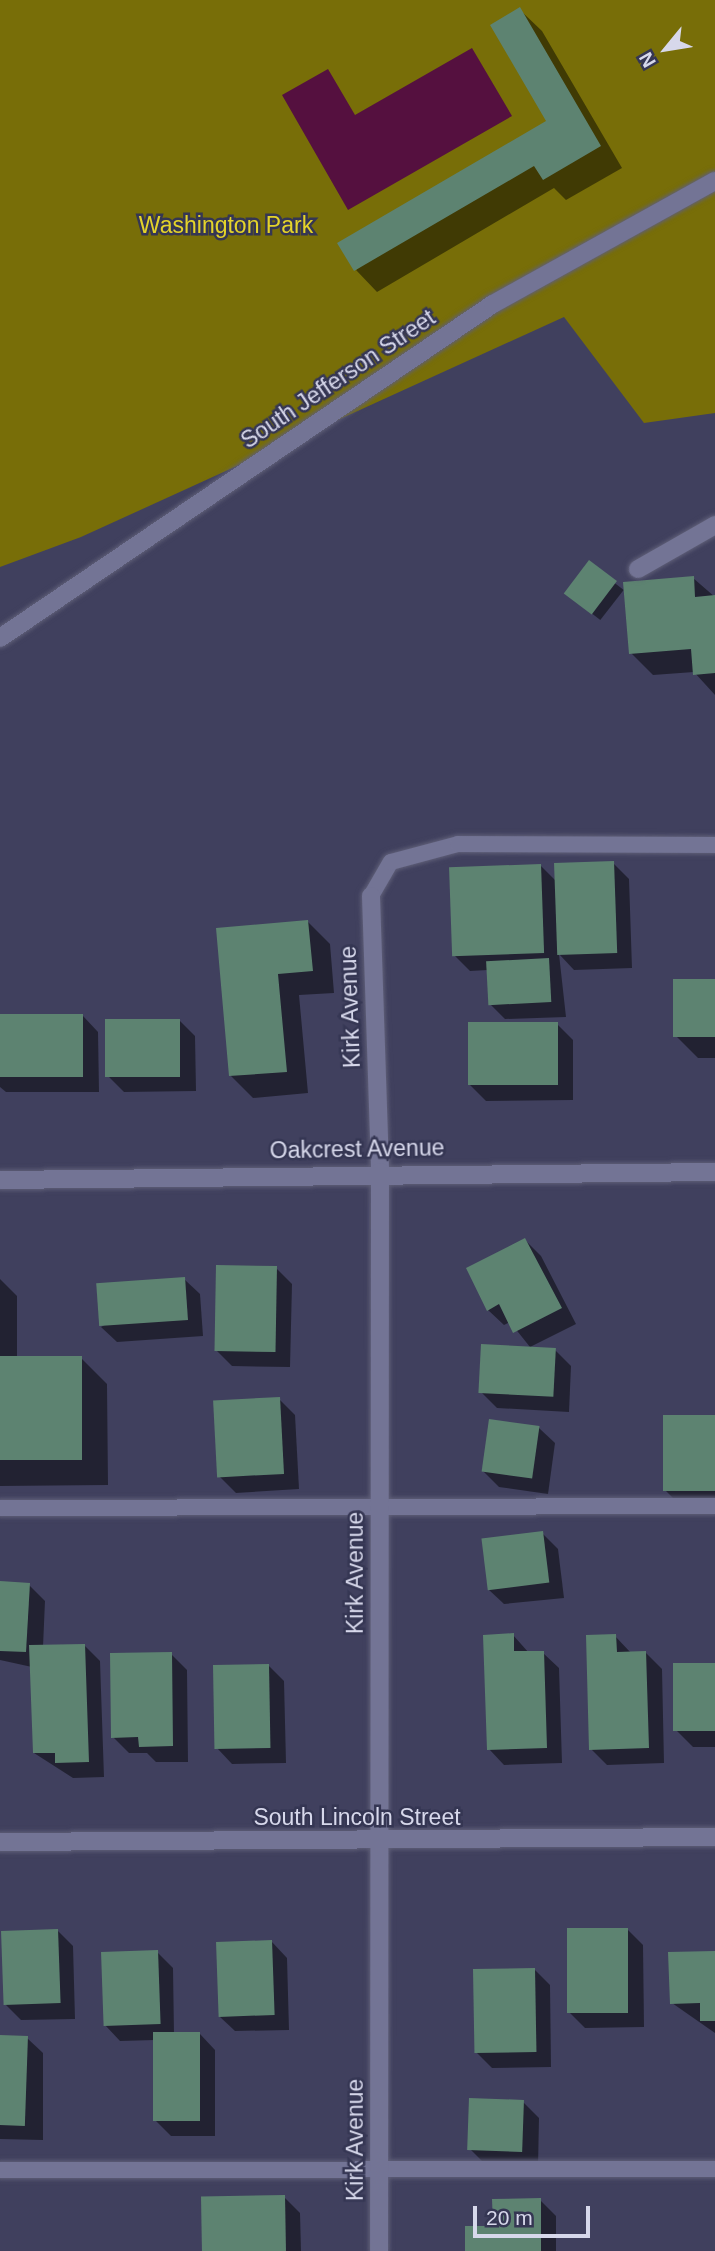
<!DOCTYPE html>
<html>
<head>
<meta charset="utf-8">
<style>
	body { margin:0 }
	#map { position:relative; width:715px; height:2251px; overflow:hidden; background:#40405e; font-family:Arial,sans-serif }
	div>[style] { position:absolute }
	.green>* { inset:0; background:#786e08 }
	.water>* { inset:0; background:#55103f }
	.shadow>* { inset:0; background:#0007; transform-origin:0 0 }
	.building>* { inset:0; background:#5d8371; transform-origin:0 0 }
	.roads { filter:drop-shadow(0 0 2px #5f5f78) drop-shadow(0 0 2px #5f5f78) }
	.lane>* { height:16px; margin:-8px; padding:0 8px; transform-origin:8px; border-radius:8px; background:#737495 }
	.street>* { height:18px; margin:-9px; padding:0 9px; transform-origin:9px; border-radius:9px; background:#737495 }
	span { translate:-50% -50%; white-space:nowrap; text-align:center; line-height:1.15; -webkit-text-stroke:5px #353653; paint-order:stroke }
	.park-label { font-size:23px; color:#e4d32a }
	.street-label { font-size:23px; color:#d7d8eb }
	.north { position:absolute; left:631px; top:14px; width:70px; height:70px; -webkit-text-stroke:5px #353653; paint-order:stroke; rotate:240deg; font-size:19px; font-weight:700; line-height:28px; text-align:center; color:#d7d8eb }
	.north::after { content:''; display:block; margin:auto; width:24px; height:32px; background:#d7d8eb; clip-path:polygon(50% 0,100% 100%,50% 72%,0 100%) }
	.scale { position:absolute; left:473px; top:2206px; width:117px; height:32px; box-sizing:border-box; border:4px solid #d7d8eb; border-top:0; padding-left:9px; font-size:21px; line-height:24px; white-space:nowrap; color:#d7d8eb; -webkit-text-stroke:5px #353653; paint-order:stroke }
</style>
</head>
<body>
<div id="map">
	<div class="green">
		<div style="clip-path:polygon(0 0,715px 0,715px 413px,644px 423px,564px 317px,81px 537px,0 567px)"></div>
	</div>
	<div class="water">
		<div style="clip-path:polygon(472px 48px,512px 116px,348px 210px,282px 95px,328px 69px,355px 115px)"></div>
	</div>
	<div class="shadow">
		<div style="clip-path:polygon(520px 10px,542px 31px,622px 168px,566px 200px,554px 188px,377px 292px,356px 270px,549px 122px)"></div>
		<div style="left:589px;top:563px;width:44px;height:38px;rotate:38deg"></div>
		<div style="clip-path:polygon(693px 578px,715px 597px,715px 695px,694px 672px,653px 675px,631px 653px)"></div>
		<div style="clip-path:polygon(613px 863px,629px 879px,632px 968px,574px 970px,559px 954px,566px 1017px,505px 1019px,490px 1004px,488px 970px,470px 971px,454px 955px,541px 866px,556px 881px)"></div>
		<div style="clip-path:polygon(308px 922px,330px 944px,334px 993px,299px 995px,308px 1093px,253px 1098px,231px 1076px,218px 930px)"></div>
		<div style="clip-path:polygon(715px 981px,715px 1058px,698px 1058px,676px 1036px)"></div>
		<div style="clip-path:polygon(0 1016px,83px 1016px,98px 1032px,99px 1092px,6px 1092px,0 1087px)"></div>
		<div style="clip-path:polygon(179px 1020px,195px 1036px,196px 1091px,124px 1092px,108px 1076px)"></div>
		<div style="clip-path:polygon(557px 1024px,573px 1040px,573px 1100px,486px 1101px,470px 1085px)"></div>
		<div style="clip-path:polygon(525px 1240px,541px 1256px,576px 1324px,530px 1347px,510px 1322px,504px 1325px,488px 1310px)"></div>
		<div style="clip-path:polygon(276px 1268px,292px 1284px,290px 1367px,232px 1366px,216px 1350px)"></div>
		<div style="clip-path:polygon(0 1279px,17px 1296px,17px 1358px,81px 1358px,107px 1384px,108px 1485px,0 1486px)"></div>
		<div style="clip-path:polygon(184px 1279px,200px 1294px,203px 1336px,117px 1342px,101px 1327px)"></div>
		<div style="clip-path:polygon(555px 1350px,571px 1366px,569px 1412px,497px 1408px,481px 1392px)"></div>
		<div style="clip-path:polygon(279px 1399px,295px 1415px,299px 1489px,236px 1493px,220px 1477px)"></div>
		<div style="clip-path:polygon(715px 1417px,715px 1506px,681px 1506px,665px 1490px)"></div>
		<div style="clip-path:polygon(539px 1428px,555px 1443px,548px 1494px,499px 1487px,483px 1471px)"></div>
		<div style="clip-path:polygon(542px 1533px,558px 1549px,564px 1598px,504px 1604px,488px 1589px)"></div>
		<div style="clip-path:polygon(0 1583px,29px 1585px,45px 1601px,43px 1647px,84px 1645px,100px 1661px,104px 1777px,73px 1778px,34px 1753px,32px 1667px,0 1660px)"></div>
		<div style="clip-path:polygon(513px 1635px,529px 1653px,543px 1653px,559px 1668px,562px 1763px,504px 1765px,489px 1749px)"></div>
		<div style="clip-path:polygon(615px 1636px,631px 1653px,646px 1653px,662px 1669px,664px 1763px,607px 1765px,591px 1749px)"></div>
		<div style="clip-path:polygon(171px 1654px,187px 1670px,188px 1762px,156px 1762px,147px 1753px,129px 1753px,113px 1737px)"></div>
		<div style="clip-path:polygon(268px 1665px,284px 1681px,286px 1763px,232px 1764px,217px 1748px)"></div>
		<div style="clip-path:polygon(715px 1665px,715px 1747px,693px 1747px,677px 1731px)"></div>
		<div style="clip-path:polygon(627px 1929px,643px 1945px,644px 2027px,585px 2028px,569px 2012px)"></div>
		<div style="clip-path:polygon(57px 1930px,73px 1946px,75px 2019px,21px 2020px,5px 2004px)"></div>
		<div style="clip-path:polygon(272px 1942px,287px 1958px,289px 2030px,235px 2031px,219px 2016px)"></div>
		<div style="clip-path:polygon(157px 1952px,173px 1968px,174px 2034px,200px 2034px,215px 2050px,215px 2136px,171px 2136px,155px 2120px,155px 2040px,120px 2041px,105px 2025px)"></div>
		<div style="clip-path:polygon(715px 1952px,715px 2033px,672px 2003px)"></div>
		<div style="clip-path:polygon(534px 1969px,550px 1985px,551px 2067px,492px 2068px,476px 2052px)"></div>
		<div style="clip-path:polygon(0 2037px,27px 2038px,43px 2053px,43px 2140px,0 2139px)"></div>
		<div style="clip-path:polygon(523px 2102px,539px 2118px,538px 2167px,486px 2165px,470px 2149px)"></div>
		<div style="clip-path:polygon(284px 2197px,300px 2213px,301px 2251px,204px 2251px)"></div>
		<div style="clip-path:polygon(540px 2200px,556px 2216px,556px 2251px,467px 2251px)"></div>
	</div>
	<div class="building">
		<div style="clip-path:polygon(520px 7px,601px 146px,543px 180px,534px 166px,354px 271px,337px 243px,546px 121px,490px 25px)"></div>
		<div style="left:589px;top:560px;width:35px;height:42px;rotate:37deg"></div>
		<div style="clip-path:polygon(694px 576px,695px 597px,715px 595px,715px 673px,693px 675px,691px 649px,629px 654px,623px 582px)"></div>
		<div style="left:614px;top:861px;width:92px;height:60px;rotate:88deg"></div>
		<div style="left:541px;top:864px;width:89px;height:92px;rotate:88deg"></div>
		<div style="clip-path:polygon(308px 920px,313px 971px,278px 974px,287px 1072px,229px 1076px,216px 928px)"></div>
		<div style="left:549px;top:958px;width:44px;height:63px;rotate:87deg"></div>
		<div style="left:673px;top:979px;width:42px;height:58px"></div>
		<div style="left:0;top:1014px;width:83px;height:63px"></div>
		<div style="left:105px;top:1019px;width:75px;height:58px"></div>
		<div style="left:558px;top:1022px;width:63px;height:90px;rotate:90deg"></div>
		<div style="clip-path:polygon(525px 1238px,562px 1308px,513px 1333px,499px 1304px,487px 1311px,466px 1268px)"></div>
		<div style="left:216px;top:1265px;width:61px;height:86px;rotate:1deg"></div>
		<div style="left:185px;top:1277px;width:43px;height:89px;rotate:86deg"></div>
		<div style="left:481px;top:1344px;width:75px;height:49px;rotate:3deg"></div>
		<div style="left:0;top:1356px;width:82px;height:104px"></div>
		<div style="left:280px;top:1397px;width:77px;height:67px;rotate:87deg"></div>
		<div style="left:663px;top:1415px;width:52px;height:76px"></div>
		<div style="left:489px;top:1419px;width:51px;height:53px;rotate:8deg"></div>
		<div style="left:543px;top:1531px;width:52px;height:62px;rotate:83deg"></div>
		<div style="clip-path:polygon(0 1581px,30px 1583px,26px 1652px,0 1651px)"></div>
		<div style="clip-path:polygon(514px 1633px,514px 1651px,544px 1651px,547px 1748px,487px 1750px,483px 1635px)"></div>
		<div style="clip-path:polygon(616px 1634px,617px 1652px,646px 1651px,649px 1748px,589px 1750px,586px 1635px)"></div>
		<div style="clip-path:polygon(85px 1644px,89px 1762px,55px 1763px,55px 1753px,33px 1753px,29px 1645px)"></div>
		<div style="clip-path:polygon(172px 1652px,173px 1746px,139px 1747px,138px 1737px,111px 1738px,110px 1653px)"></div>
		<div style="left:715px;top:1663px;width:68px;height:42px;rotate:90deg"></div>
		<div style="left:269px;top:1664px;width:84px;height:56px;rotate:89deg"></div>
		<div style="left:567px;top:1928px;width:61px;height:85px"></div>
		<div style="left:58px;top:1929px;width:74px;height:57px;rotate:88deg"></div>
		<div style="left:272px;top:1940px;width:75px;height:56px;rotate:88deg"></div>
		<div style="left:158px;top:1950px;width:74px;height:57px;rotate:88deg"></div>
		<div style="clip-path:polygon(715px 1951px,715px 2021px,700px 2021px,700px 2003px,670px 2004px,668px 1952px)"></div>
		<div style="left:535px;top:1968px;width:84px;height:62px;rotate:89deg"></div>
		<div style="left:153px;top:2032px;width:47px;height:89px"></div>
		<div style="left:0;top:2035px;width:28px;height:90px;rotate:2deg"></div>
		<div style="left:469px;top:2098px;width:55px;height:52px;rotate:2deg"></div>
		<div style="left:285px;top:2195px;width:56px;height:84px;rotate:89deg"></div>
		<div style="clip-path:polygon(541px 2198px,541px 2251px,465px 2251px,465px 2226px,493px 2226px,492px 2199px)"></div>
	</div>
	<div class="roads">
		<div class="lane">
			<div style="left:371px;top:896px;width:39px;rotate:-60deg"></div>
			<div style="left:391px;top:862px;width:69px;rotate:-15deg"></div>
			<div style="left:458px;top:844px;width:257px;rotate:0.2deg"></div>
			<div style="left:0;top:1508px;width:715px;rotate:-0.16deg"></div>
			<div style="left:0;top:2170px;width:715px;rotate:-0.08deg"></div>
		</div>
		<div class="street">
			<div style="left:638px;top:569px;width:89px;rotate:-29.7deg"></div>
			<div style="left:0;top:638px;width:595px;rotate:-34.12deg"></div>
			<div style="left:493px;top:304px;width:254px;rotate:-29deg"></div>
			<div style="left:371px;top:896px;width:276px;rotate:88.1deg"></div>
			<div style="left:380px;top:1172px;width:1079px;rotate:90.05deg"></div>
			<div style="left:0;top:1180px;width:715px;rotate:-0.64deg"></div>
			<div style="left:0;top:1842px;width:715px;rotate:-0.4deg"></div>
		</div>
	</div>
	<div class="park-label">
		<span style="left:226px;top:225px">Washington Park</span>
	</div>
	<div class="street-label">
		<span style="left:338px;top:379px;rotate:-34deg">South Jefferson Street</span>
		<span style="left:350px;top:1007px;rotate:-92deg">Kirk Avenue</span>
		<span style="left:357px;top:1149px;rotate:-1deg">Oakcrest Avenue</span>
		<span style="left:355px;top:1573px;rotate:-90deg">Kirk Avenue</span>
		<span style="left:357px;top:1817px">South Lincoln Street</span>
		<span style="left:355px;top:2140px;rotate:-90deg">Kirk Avenue</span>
	</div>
	<div class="north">N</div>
	<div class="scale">20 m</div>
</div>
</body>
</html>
